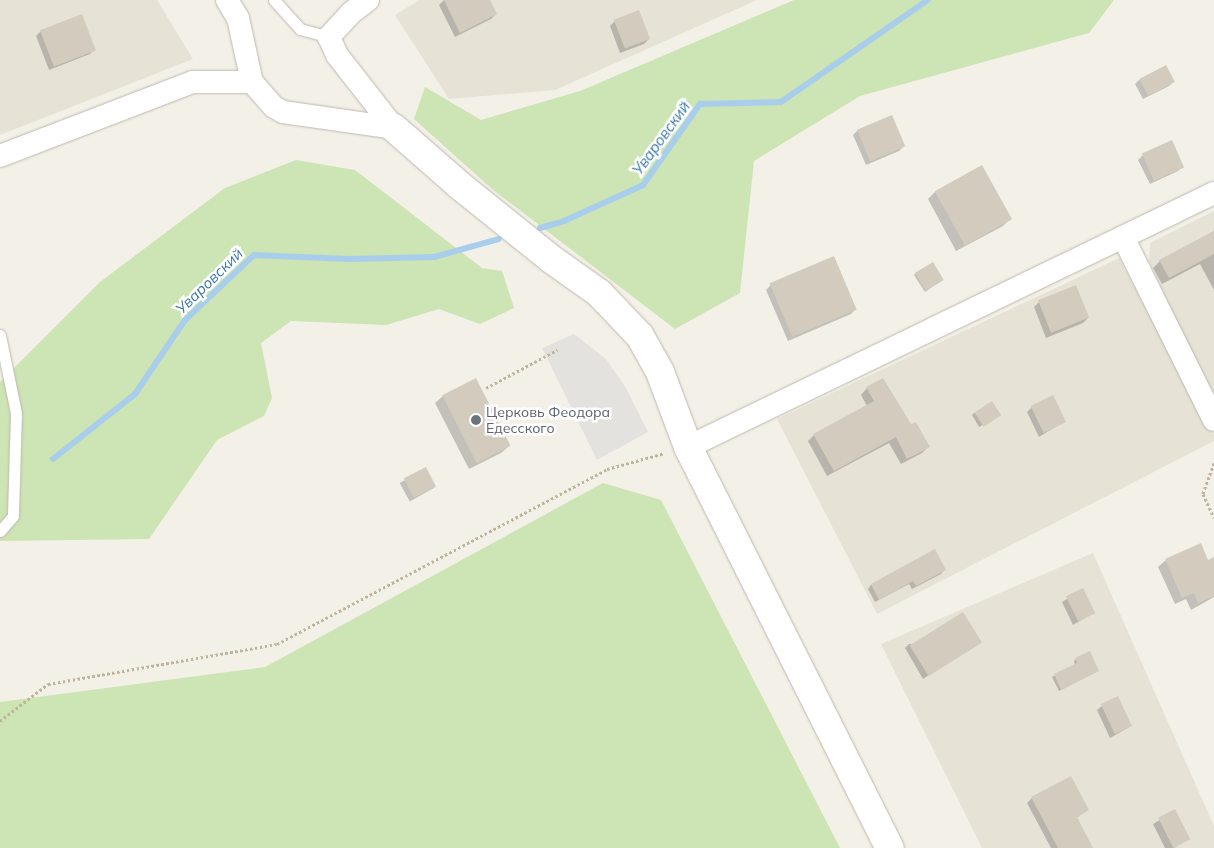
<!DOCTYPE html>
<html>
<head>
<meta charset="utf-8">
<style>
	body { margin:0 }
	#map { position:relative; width:1214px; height:848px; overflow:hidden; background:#f3f0e8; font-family:Mulish,sans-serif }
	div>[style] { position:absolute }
	.residential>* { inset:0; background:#e6e2d6 }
	.green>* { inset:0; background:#cde4b4 }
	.parking>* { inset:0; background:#e4e2df }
	.shadow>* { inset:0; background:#0003; transform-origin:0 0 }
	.stream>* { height:6px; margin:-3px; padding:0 3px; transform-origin:3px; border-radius:3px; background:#a9ceeb }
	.building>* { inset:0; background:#d3ccbe; transform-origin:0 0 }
	.path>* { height:3px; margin-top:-1.5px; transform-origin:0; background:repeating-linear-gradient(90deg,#beb49d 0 2.5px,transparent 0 5px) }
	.roads { filter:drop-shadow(0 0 1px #bdb8ab) drop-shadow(0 0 1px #bdb8ab) }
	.service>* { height:11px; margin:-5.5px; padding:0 5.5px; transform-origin:5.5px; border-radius:5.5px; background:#fff }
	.minor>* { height:22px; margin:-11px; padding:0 11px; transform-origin:11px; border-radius:11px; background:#fff }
	.tertiary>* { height:28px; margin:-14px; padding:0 14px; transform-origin:14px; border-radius:14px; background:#fff }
	.dots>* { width:14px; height:14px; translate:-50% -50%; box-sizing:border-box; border:2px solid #fff; border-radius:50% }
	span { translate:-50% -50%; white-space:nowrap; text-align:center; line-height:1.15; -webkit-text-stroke:5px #fff; paint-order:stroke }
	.worship-label { font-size:14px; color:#5b616d }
	.left { translate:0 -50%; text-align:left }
	.water-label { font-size:15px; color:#3876a9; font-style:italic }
</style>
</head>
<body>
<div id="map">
	<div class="residential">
		<div style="clip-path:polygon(0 0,157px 0,193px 59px,0 135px)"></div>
		<div style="clip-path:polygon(419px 0,757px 0,555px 90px,449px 99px,395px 15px)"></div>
		<div style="clip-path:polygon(1214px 211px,1214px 402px,1149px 261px,1150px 243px)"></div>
		<div style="clip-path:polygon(1119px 258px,1214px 435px,1214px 441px,877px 614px,777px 419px)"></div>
		<div style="clip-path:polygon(1093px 553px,1214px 826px,1214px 848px,982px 848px,881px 644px)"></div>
	</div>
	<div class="green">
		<div style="clip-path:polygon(794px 0,1114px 0,1089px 33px,860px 96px,754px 161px,740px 293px,675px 329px,492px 189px,414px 119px,425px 87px,481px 120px,580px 91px)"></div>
		<div style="clip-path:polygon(296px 160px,355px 170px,482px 268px,502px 271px,514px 308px,480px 324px,439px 309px,386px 325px,291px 321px,261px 343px,272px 398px,264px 416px,217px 440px,149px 539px,0 541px,0 382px,100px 282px,225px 188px)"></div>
		<div style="clip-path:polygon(603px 483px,661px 500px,840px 848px,0 848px,0 702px,265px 667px)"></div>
	</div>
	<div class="parking">
		<div style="clip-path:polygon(574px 334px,606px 359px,626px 388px,648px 432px,597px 460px,542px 348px)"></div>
	</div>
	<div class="shadow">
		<div style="clip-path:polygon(444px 0,489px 0,496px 14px,491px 19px,455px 37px,439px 5px)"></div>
		<div style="clip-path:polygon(615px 21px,649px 39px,644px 44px,620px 53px,610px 26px)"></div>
		<div style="clip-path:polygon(41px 31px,95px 49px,90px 54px,49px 70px,36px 36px)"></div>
		<div style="clip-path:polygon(1166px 66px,1173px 82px,1169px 86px,1143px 99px,1135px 84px,1140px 79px)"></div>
		<div style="clip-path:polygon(858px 130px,904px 146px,899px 151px,866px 165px,853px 135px)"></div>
		<div style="clip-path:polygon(1143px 155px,1183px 166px,1178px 171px,1150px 184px,1138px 160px)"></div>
		<div style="clip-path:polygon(982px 167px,1010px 219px,1003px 226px,956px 251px,928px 199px,935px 192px)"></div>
		<div style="clip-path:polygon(1214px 231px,1214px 290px,1200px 264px,1162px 284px,1153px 268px,1160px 261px)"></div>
		<div style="clip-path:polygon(916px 273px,941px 281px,925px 292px,914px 275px)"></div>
		<div style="clip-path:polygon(771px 285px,856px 309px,851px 314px,788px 341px,766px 290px)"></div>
		<div style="clip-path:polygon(1039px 302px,1088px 318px,1083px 323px,1046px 338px,1034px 307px)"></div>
		<div style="clip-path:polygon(867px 388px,910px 426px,928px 447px,922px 453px,901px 464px,889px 443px,827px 476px,808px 441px,814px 435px,867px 406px,861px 395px)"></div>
		<div style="clip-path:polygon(443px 396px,509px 446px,501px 453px,469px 469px,435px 403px)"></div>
		<div style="clip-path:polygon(1032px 407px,1065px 421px,1039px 437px,1027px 412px)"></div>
		<div style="clip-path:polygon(974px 413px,997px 417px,979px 427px,972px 415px)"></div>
		<div style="left:425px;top:469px;width:21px;height:29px;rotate:61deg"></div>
		<div style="clip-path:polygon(934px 550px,944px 570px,941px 574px,912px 589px,909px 584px,875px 602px,868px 589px,871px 585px)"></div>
		<div style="clip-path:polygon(1166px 560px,1214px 562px,1214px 597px,1191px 610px,1186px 599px,1175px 604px,1158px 567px)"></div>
		<div style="clip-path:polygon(1082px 590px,1093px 613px,1073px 625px,1062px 602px)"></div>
		<div style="clip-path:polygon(980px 642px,923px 679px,905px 648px,909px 644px)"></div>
		<div style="clip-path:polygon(1076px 659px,1096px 672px,1059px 691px,1052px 677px,1075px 665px,1074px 661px)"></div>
		<div style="clip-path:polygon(1102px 706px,1131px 726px,1110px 738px,1097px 710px)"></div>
		<div style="clip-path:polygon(1032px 798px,1088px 810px,1076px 818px,1092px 848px,1051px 848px,1027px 803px)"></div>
		<div style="clip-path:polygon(1175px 811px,1188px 839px,1174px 848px,1165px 848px,1153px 824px)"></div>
	</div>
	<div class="stream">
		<div style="left:540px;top:228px;width:25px;rotate:-16deg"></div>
		<div style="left:564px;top:221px;width:87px;rotate:-24.5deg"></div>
		<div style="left:643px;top:185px;width:99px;rotate:-54.9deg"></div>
		<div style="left:700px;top:104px;width:81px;rotate:-1.4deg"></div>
		<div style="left:781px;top:102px;width:179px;rotate:-34.8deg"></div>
		<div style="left:53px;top:459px;width:105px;rotate:-38.4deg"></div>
		<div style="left:135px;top:394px;width:89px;rotate:-56deg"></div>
		<div style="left:185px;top:320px;width:95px;rotate:-43.3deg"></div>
		<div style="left:254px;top:255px;width:95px;rotate:2.4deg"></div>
		<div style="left:349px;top:259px;width:85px;rotate:-1.3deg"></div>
		<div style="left:434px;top:257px;width:67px;rotate:-15.5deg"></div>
	</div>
	<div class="building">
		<div style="clip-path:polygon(444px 0,490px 0,497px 14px,460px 33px)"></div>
		<div style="left:639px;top:10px;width:31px;height:27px;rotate:69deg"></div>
		<div style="left:82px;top:14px;width:39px;height:45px;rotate:69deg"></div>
		<div style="left:1166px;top:65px;width:19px;height:30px;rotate:62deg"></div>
		<div style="left:892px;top:115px;width:34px;height:38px;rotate:67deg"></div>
		<div style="left:1172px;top:140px;width:30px;height:33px;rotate:66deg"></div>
		<div style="left:982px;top:165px;width:62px;height:54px;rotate:61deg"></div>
		<div style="clip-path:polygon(1214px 231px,1214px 254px,1169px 278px,1159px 260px)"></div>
		<div style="left:834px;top:256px;width:58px;height:70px;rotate:67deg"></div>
		<div style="left:933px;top:262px;width:21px;height:21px;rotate:59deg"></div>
		<div style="left:1076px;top:285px;width:35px;height:41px;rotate:68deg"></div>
		<div style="left:476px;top:378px;width:76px;height:38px;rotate:63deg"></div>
		<div style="clip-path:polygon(883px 378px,911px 424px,916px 422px,930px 447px,907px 459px,896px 437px,834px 471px,813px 434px,874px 401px,866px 387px)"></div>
		<div style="left:1053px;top:395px;width:30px;height:25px;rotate:64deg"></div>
		<div style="left:992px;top:401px;width:17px;height:21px;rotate:57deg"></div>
		<div style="left:426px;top:467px;width:22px;height:25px;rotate:63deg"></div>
		<div style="clip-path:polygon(1201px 543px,1208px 560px,1214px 557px,1214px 596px,1198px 603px,1194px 593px,1182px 598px,1165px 559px)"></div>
		<div style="clip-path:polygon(935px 549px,946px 570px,916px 586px,913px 581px,879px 600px,871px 584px)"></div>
		<div style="left:1083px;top:588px;width:28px;height:19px;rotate:64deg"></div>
		<div style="left:963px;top:612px;width:36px;height:63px;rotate:58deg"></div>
		<div style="clip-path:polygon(1090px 651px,1099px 671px,1061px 690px,1054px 674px,1077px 663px,1075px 658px)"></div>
		<div style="left:1118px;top:696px;width:33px;height:19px;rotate:65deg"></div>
		<div style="clip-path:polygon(1071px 776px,1089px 810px,1077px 817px,1093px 848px,1058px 848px,1031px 797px)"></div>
		<div style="left:1175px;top:809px;width:34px;height:19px;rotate:63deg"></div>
	</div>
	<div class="path">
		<div style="left:486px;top:388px;width:81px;rotate:-28.2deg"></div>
		<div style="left:1214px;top:463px;width:33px;rotate:110deg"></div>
		<div style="left:1203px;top:494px;width:26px;rotate:65deg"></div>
		<div style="left:0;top:721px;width:61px;rotate:-37.6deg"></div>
		<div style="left:48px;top:684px;width:232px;rotate:-9.9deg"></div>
		<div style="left:277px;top:644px;width:374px;rotate:-27.9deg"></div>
		<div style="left:607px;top:469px;width:60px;rotate:-15.4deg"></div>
	</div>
	<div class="roads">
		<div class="service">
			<div style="left:274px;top:0;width:39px;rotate:48deg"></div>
			<div style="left:300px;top:29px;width:30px;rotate:15deg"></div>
			<div style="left:0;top:335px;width:80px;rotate:78.4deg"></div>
			<div style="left:16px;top:413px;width:103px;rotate:91.7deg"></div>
			<div style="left:13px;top:516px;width:20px;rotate:131deg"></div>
		</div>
		<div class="minor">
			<div style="left:227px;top:0;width:21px;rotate:59deg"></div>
			<div style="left:238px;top:18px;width:66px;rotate:77.7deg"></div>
			<div style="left:252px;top:82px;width:33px;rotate:49deg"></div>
			<div style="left:274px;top:107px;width:10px;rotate:29deg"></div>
			<div style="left:283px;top:112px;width:112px;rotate:8.2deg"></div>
			<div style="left:368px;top:0;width:21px;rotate:143deg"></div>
			<div style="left:351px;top:13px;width:33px;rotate:133deg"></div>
			<div style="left:329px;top:37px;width:20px;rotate:66deg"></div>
			<div style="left:337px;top:55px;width:93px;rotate:52deg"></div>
			<div style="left:0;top:156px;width:207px;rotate:-21deg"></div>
			<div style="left:193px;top:82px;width:59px"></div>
			<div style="left:1123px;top:237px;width:204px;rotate:63.6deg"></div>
			<div style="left:688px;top:447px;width:584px;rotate:-25.78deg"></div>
		</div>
		<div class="tertiary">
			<div style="left:394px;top:128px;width:86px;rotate:41.2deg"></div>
			<div style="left:459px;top:185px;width:118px;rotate:38.8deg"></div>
			<div style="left:551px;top:259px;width:59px;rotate:35.3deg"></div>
			<div style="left:599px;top:293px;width:59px;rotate:46.4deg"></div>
			<div style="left:640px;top:336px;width:41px;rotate:60.9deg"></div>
			<div style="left:660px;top:372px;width:80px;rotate:69.5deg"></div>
			<div style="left:688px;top:447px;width:449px;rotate:63.3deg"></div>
		</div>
	</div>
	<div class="dots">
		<div style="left:476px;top:420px;background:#6b7280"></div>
	</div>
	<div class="worship-label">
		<span class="left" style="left:486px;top:420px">Церковь Феодора<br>Едесского</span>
	</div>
	<div class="water-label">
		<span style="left:661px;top:138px;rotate:-54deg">Уваровский</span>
		<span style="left:209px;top:281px;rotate:-44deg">Уваровский</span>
	</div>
</div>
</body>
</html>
